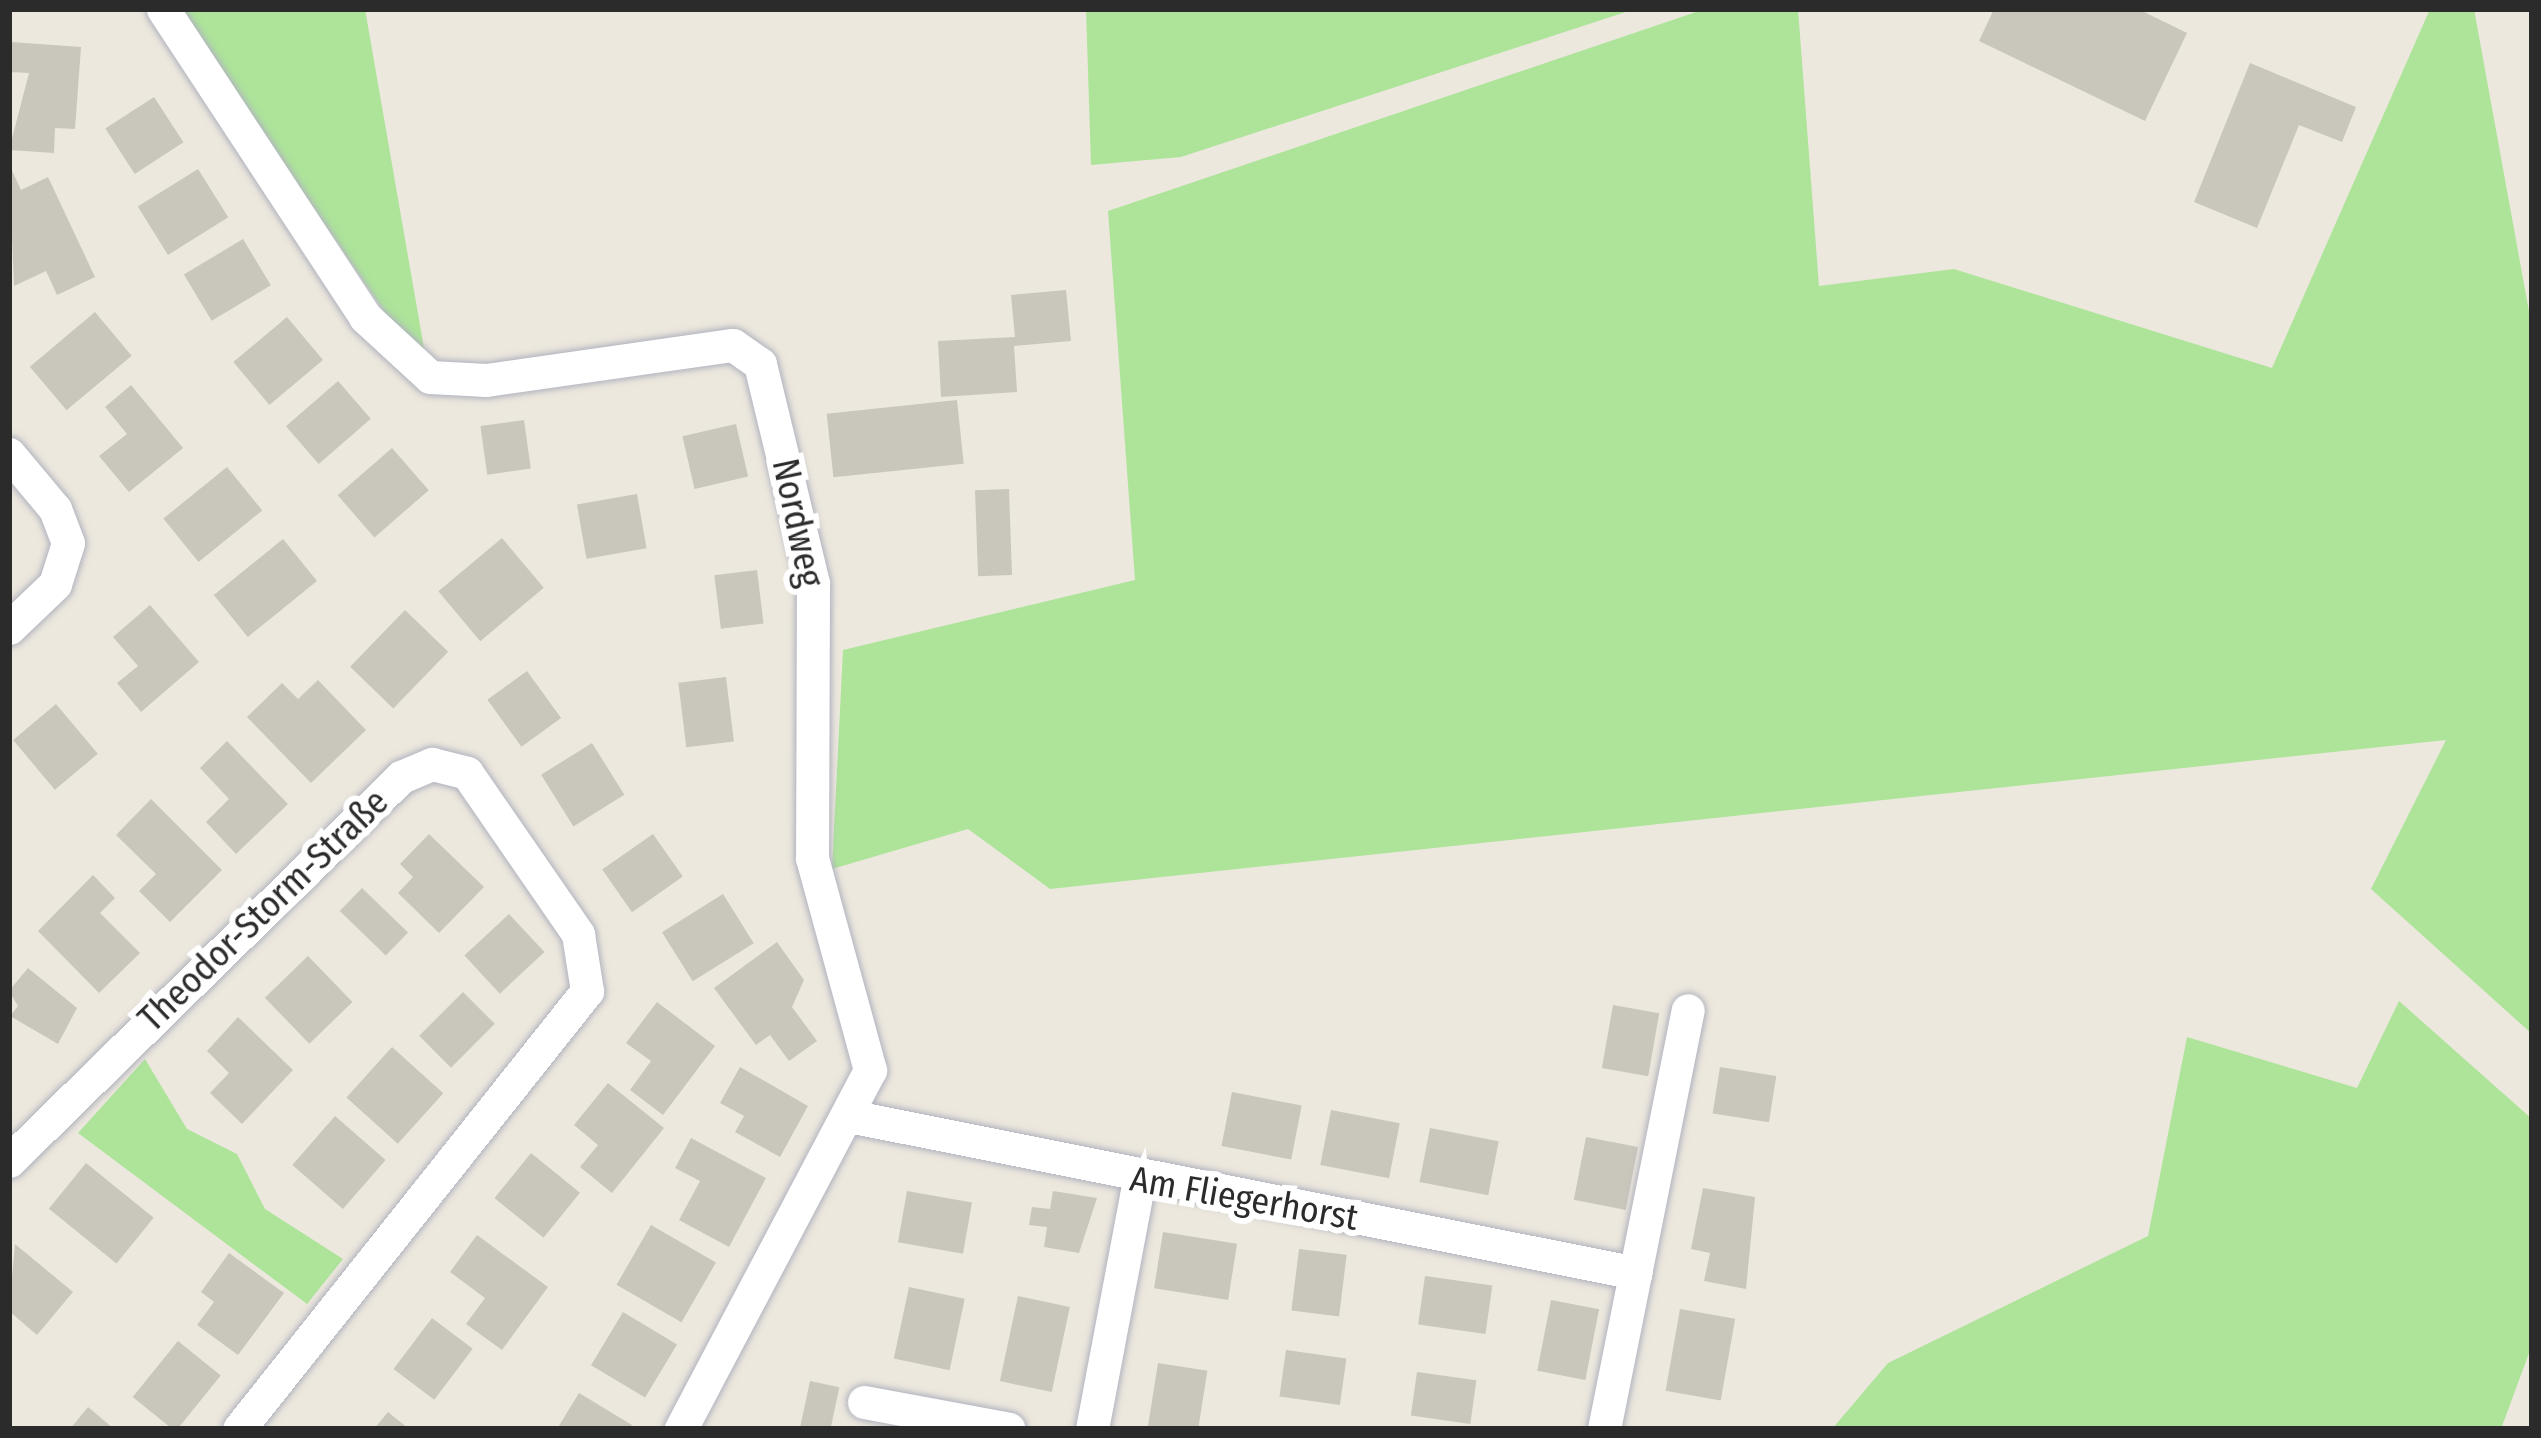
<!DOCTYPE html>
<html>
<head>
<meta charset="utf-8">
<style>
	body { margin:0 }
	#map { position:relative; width:2541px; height:1438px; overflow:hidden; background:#ede8de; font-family:"Fira Sans Condensed",sans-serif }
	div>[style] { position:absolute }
	.green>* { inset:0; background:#ade49a }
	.building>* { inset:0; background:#c9c6bc; transform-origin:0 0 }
	.roads { filter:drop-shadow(0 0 3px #b1b3bf) drop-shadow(0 0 3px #b1b3bf) }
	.minor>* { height:33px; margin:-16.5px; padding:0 16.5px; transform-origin:16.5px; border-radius:16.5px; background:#fff }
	span { translate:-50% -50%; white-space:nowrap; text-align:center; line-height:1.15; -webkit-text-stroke:12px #fff; paint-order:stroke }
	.street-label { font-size:36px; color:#2b2b2b }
	.frame { position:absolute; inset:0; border:12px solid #2b2b2b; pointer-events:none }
</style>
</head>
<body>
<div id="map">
	<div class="green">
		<div style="clip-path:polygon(178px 9px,365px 9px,429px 377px)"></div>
		<div style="clip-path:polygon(1086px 9px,1635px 9px,1181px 157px,1091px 165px)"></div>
		<div style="clip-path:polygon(1705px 9px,1798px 9px,1819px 286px,1954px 269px,2272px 368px,2430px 9px,2474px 9px,2532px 328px,2532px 1034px,2371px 889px,2446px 740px,1050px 889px,968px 829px,832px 869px,843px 650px,1135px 580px,1108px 211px)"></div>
		<div style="clip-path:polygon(2399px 1001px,2532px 1119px,2532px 1345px,2501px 1429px,1832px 1429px,1888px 1363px,2148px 1236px,2187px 1037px,2357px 1088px)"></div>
		<div style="clip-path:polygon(145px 1059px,187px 1129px,237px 1154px,265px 1209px,343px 1259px,307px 1304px,78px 1133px)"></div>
	</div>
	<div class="building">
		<div style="clip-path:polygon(1994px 9px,2138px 9px,2187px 33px,2145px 121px,1979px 41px)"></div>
		<div style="clip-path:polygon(11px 42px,81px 47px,75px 129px,55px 128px,54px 153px,9px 150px,29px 73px,9px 72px)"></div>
		<div style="clip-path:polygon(2250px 63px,2356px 107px,2342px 142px,2299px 125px,2257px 228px,2194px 202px)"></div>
		<div style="left:154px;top:97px;width:54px;height:58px;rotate:57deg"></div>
		<div style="clip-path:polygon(9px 164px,21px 190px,48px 177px,95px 277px,57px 295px,46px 271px,14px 286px)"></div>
		<div style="left:198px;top:169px;width:57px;height:71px;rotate:58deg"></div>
		<div style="left:243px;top:239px;width:54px;height:69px;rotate:59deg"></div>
		<div style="clip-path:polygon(1066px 290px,1071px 341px,1014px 346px,1017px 392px,941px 397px,938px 341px,1015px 337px,1011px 295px)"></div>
		<div style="left:95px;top:312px;width:57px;height:85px;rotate:50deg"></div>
		<div style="left:287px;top:317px;width:56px;height:70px;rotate:50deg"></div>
		<div style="left:338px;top:381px;width:50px;height:69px;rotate:49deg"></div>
		<div style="clip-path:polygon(131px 385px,183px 448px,129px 492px,99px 456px,127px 434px,105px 407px)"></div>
		<div style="left:957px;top:400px;width:64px;height:131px;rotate:84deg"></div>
		<div style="left:524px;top:420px;width:49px;height:44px;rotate:82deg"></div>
		<div style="left:736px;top:424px;width:54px;height:55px;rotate:77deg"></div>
		<div style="left:392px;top:448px;width:56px;height:72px;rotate:49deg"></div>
		<div style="left:227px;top:467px;width:56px;height:82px;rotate:51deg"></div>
		<div style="left:1009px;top:489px;width:86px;height:34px;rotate:88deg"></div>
		<div style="left:637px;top:494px;width:55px;height:61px;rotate:80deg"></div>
		<div style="left:502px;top:538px;width:65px;height:83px;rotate:50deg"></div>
		<div style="left:283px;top:539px;width:54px;height:89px;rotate:51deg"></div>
		<div style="left:757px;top:570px;width:54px;height:43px;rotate:83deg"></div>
		<div style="clip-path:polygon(150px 605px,199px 662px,141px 712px,117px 683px,138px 666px,113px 637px)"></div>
		<div style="left:405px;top:610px;width:60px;height:79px;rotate:44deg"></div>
		<div style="left:527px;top:671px;width:58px;height:49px;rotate:54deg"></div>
		<div style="left:726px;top:677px;width:65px;height:48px;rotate:83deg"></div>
		<div style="clip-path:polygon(318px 680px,366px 730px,311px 783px,247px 717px,282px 683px,298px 699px)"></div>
		<div style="left:56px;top:704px;width:65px;height:56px;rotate:50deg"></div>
		<div style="clip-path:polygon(227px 741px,288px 804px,236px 854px,206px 822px,229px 799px,200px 768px)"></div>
		<div style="left:592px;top:743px;width:61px;height:60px;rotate:58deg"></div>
		<div style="clip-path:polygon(151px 799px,222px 870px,170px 922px,139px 891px,156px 874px,116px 835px)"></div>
		<div style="clip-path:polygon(429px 834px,484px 887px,439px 933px,398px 893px,413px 877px,400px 864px)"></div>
		<div style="left:653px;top:834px;width:52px;height:62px;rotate:55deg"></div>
		<div style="clip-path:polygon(93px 875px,115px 898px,100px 913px,140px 953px,99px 993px,38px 931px)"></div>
		<div style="left:362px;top:888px;width:64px;height:32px;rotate:44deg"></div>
		<div style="left:723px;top:894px;width:58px;height:72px;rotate:58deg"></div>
		<div style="left:509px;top:914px;width:52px;height:61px;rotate:47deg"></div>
		<div style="clip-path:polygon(777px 942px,804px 980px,792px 1007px,817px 1041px,789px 1061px,770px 1035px,756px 1045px,714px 988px)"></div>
		<div style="left:308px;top:956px;width:64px;height:60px;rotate:46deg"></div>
		<div style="clip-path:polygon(28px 968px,77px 1008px,58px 1044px,10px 1016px,18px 1006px,9px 991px)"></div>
		<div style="left:463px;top:992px;width:45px;height:62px;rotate:45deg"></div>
		<div style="clip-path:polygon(657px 1002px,715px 1046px,663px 1115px,630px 1090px,651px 1061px,626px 1043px)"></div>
		<div style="left:1613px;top:1005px;width:47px;height:64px;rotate:10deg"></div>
		<div style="clip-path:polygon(238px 1017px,293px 1070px,242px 1124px,210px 1093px,229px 1073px,207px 1051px)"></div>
		<div style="left:392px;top:1047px;width:69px;height:68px;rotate:42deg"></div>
		<div style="clip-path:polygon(740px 1067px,808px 1106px,780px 1157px,735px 1132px,744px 1116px,720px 1103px)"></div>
		<div style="left:1720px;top:1067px;width:57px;height:47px;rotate:9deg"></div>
		<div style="clip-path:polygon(608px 1083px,664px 1128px,612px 1193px,580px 1167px,598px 1145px,574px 1125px)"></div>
		<div style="left:1232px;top:1092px;width:71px;height:55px;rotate:11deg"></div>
		<div style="left:1331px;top:1110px;width:70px;height:56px;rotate:11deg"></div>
		<div style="left:335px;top:1116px;width:67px;height:65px;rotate:41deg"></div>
		<div style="left:1430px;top:1128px;width:70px;height:55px;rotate:11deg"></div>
		<div style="left:1586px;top:1137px;width:53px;height:64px;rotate:11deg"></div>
		<div style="clip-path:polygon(691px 1138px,766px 1178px,729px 1247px,679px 1220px,700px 1181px,675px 1168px)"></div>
		<div style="left:531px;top:1153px;width:63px;height:58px;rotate:39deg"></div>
		<div style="left:86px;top:1163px;width:87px;height:59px;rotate:39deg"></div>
		<div style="clip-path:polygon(1703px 1188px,1755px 1197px,1746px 1289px,1704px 1281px,1710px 1253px,1691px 1249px)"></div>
		<div style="left:907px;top:1191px;width:66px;height:52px;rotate:10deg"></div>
		<div style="clip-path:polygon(1053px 1191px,1097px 1198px,1079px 1253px,1044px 1247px,1047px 1227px,1029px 1225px,1032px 1207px,1050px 1209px)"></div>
		<div style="left:651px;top:1225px;width:75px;height:69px;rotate:30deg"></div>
		<div style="left:1163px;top:1232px;width:75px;height:57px;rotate:9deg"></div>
		<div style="clip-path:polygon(477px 1235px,548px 1287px,502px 1350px,466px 1324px,485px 1298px,450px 1272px)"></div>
		<div style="clip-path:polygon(15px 1244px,73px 1292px,37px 1335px,9px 1311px)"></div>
		<div style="left:1299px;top:1249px;width:48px;height:62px;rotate:7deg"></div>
		<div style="clip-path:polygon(229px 1253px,284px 1293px,238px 1355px,197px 1325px,214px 1302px,201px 1292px)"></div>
		<div style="left:1425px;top:1276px;width:68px;height:49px;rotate:8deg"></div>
		<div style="left:909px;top:1287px;width:57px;height:73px;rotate:12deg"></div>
		<div style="left:1018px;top:1296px;width:53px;height:87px;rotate:12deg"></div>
		<div style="left:1551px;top:1300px;width:49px;height:72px;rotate:11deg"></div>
		<div style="left:1680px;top:1309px;width:56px;height:83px;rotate:10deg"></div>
		<div style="left:623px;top:1312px;width:63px;height:62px;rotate:31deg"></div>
		<div style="left:432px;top:1318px;width:51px;height:64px;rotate:37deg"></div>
		<div style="left:178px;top:1341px;width:55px;height:72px;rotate:39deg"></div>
		<div style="left:1286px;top:1350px;width:61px;height:47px;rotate:8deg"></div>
		<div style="left:1158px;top:1363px;width:50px;height:67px;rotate:9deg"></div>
		<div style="left:1417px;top:1372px;width:60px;height:44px;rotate:8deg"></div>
		<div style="left:810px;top:1381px;width:30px;height:49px;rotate:12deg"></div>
		<div style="clip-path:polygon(579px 1393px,632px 1425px,629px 1429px,557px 1429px)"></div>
		<div style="clip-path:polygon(88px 1407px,114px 1429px,70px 1429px)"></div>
		<div style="clip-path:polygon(388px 1412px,409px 1429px,374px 1429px)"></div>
	</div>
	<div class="roads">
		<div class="minor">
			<div style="left:163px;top:9px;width:368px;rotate:56.7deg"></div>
			<div style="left:365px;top:317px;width:88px;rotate:42.7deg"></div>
			<div style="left:430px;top:377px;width:56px;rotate:3.1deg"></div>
			<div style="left:486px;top:380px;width:249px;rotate:-8.1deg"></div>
			<div style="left:733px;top:345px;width:33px;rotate:35deg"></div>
			<div style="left:760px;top:364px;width:225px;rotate:76.4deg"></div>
			<div style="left:813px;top:583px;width:275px;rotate:90.2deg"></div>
			<div style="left:812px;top:858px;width:220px;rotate:74.7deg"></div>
			<div style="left:870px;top:1070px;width:406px;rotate:117.8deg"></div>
			<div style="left:9px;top:454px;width:72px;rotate:50.1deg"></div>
			<div style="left:55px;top:509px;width:36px;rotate:69deg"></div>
			<div style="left:68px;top:543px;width:43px;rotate:107.6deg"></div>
			<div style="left:55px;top:584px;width:64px;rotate:136.3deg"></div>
			<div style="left:854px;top:1117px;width:797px;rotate:11.28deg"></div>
			<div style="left:9px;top:1161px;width:549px;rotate:-44.41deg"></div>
			<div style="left:401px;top:777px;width:34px;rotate:-23deg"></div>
			<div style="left:432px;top:764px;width:36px;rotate:14deg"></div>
			<div style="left:467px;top:773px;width:196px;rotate:55.4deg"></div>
			<div style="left:578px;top:934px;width:58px;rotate:81deg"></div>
			<div style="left:587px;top:991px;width:559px;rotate:128.47deg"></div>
			<div style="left:864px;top:1402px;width:147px;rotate:10.5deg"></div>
			<div style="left:1092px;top:1429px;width:253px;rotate:-79.3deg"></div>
			<div style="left:1604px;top:1429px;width:427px;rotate:-78.7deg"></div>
		</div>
	</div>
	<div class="street-label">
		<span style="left:797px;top:523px;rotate:78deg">Nordweg</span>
		<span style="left:264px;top:911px;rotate:-44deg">Theodor-Storm-Straße</span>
		<span style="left:1244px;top:1199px;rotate:10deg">Am Fliegerhorst</span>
	</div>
	<div class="frame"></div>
</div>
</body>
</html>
